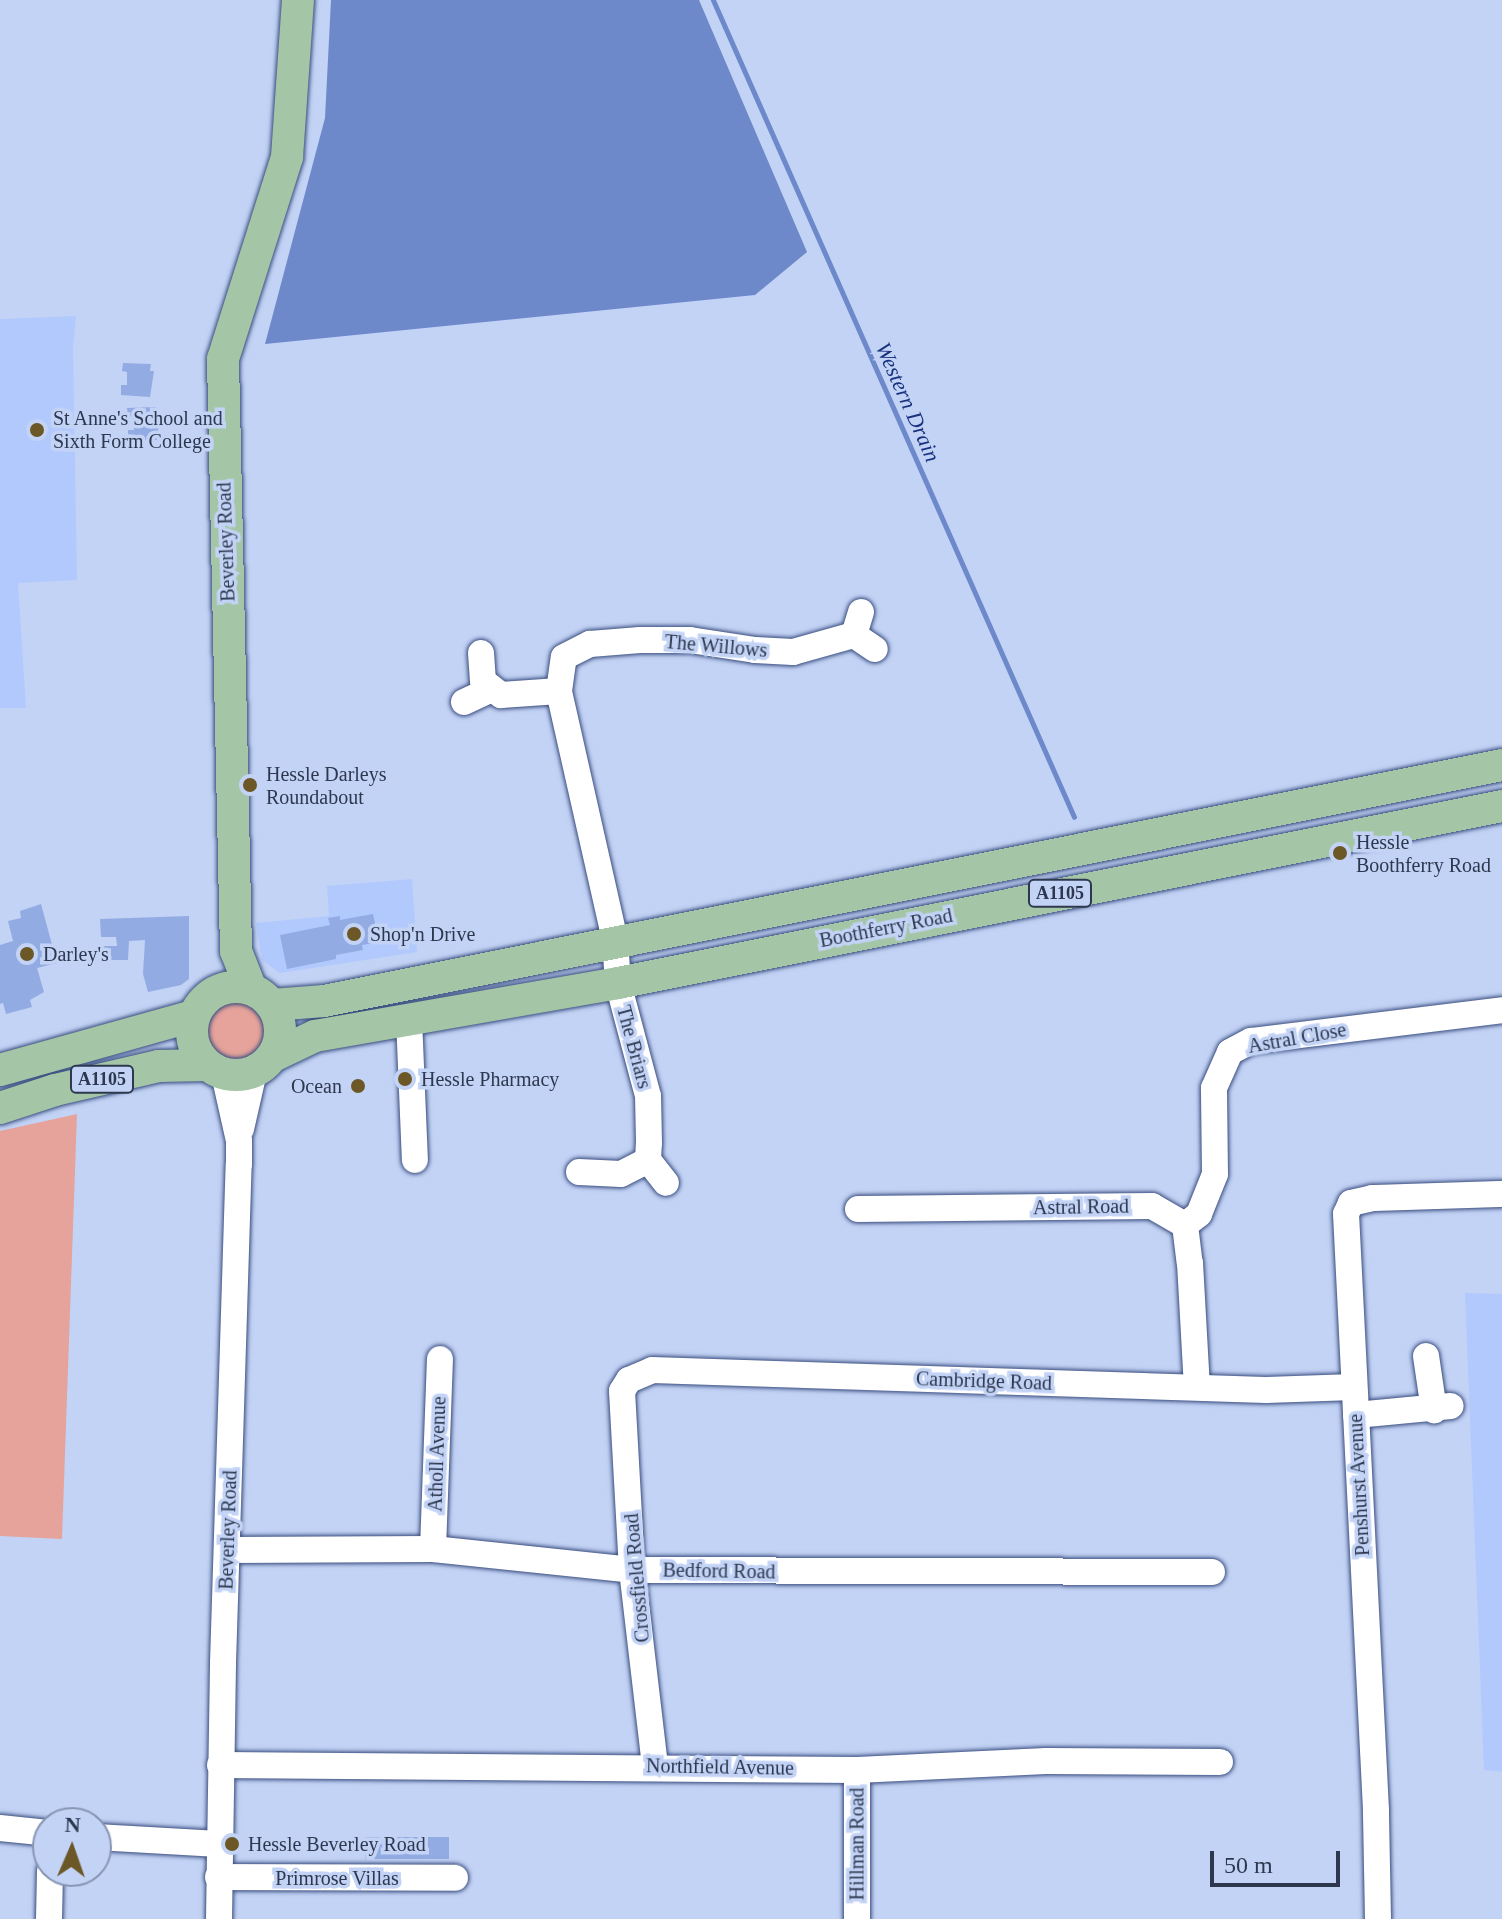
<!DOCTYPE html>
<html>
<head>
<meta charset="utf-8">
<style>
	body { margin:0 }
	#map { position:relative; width:1502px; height:1919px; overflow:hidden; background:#c3d3f6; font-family:"Times New Roman",serif }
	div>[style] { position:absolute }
	.built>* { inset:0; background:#b2c9fd }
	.green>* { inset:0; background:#e6a39b }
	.round { border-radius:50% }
	.water>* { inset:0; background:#6d89ca }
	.stream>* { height:5px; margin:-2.5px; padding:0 2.5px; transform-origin:2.5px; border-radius:2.5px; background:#6d89ca }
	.building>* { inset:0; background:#92abe3; transform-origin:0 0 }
	.roads { filter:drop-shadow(0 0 2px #394d7f) drop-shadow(0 0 2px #394d7f) }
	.minor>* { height:26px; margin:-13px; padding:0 13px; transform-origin:13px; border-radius:13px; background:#fff }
	.major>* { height:32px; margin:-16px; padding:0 16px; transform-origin:16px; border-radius:16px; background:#a4c6a7 }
	.major>.ring { margin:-16px; padding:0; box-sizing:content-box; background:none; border:32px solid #a4c6a7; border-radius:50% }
	.dots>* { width:22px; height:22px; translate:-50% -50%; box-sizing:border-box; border:4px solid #c3d3f6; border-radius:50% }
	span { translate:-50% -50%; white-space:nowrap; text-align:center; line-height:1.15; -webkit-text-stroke:7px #c3d3f6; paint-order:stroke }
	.shield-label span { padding:2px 6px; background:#c3d3f6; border:2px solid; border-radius:6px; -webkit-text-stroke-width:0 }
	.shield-label { font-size:18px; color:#2d384f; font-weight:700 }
	.poi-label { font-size:20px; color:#2d384f }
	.left { translate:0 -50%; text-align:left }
	.right { translate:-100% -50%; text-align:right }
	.street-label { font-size:20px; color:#2d384f }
	.water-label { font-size:22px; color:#19317e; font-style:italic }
	.north { position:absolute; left:32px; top:1807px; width:80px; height:80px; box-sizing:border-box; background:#c3d3f6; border:2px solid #8795b3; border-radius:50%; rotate:2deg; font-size:22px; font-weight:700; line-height:32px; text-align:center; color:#2d384f }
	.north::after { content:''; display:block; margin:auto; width:28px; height:36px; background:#6c5726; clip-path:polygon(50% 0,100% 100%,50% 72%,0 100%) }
	.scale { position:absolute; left:1210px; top:1851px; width:130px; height:36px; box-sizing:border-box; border:4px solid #2d384f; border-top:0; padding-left:10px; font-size:24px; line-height:28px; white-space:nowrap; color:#2d384f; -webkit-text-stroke:6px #c3d3f6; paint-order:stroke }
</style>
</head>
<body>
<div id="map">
	<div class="built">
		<div style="clip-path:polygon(76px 316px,73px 347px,77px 580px,18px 583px,26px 708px,0 708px,0 319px)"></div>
		<div style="clip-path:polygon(412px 879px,417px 952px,280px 973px,262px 960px,256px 923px,329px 916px,327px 886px)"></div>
		<div style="clip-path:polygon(1465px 1293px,1502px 1294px,1502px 1772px,1484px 1770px)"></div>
	</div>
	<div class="green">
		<div class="round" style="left:203px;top:1001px;width:64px;height:64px"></div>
		<div style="clip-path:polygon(77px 1114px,62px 1539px,0 1536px,0 1131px)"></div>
	</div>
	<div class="water">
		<div style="clip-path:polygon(331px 0,699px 0,807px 252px,755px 295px,265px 344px,325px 118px)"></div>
	</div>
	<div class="stream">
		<div style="left:713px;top:0;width:893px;rotate:66.16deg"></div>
	</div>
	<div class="building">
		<div style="clip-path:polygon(123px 363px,151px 364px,150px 371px,154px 371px,150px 397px,121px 395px,121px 385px,127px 385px,127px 372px,122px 371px)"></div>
		<div style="clip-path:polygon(156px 407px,156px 414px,160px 414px,157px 440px,128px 441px,128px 430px,134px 430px,133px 416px,128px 417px,127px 408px)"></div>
		<div style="clip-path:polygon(41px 904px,57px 963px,37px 968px,44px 992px,30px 1000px,32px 1007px,6px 1014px,3px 1003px,0 1004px,0 945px,13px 941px,8px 921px,21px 918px,20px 911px)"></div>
		<div style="clip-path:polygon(373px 914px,379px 942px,362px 945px,363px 950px,336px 955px,336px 959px,287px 969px,280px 935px,330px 925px,328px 918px,340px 916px,340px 920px)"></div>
		<div style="clip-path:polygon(189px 916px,189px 979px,181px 985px,148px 992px,143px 974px,145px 940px,129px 941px,128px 960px,100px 960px,100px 946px,117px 946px,116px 937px,101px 937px,100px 919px)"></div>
		<div style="left:365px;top:1837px;width:84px;height:22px"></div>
	</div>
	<div class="roads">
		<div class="minor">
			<div style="left:861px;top:612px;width:24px;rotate:107deg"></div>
			<div style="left:854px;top:635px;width:25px;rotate:34deg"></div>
			<div style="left:481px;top:653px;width:28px;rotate:86deg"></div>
			<div style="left:483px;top:681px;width:23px;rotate:38deg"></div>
			<div style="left:501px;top:695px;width:58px;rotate:-3.9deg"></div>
			<div style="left:464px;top:702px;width:29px;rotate:-25deg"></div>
			<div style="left:409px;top:1019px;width:141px;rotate:87.6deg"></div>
			<div style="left:241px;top:1129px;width:58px;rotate:-77.2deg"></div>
			<div style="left:648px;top:1160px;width:29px;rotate:52deg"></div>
			<div style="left:579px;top:1172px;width:42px;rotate:2.7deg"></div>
			<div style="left:621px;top:1174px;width:30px;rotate:-27deg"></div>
			<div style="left:648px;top:1160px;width:17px;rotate:-87deg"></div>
			<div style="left:649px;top:1143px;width:47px;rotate:-91.2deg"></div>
			<div style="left:648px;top:1096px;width:117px;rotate:-104.9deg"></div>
			<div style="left:618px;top:983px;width:43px;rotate:-94deg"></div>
			<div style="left:615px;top:940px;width:255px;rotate:-102.7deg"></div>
			<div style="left:559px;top:691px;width:34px;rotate:-82deg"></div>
			<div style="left:564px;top:657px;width:29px;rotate:-27deg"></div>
			<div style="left:590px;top:644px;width:50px;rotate:-4.6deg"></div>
			<div style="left:640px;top:640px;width:50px"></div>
			<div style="left:690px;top:640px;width:66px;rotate:8.7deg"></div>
			<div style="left:755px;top:650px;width:38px;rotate:3deg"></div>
			<div style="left:793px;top:652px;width:63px;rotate:-15.6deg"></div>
			<div style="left:858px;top:1209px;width:294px;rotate:-0.6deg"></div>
			<div style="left:1152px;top:1206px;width:38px;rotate:30deg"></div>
			<div style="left:1185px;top:1225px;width:18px;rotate:-38deg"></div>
			<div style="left:1199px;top:1214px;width:43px;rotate:-68.2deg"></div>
			<div style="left:1215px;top:1174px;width:86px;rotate:-90.7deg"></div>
			<div style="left:1214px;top:1088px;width:39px;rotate:-66deg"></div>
			<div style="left:1230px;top:1052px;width:24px;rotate:-28deg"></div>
			<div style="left:1251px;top:1041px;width:253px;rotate:-7deg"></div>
			<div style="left:1185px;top:1225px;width:38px;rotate:83deg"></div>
			<div style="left:1190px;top:1263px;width:124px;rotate:86.8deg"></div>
			<div style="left:1426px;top:1356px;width:55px;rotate:81.6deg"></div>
			<div style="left:1356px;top:1415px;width:95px;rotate:-5.4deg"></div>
			<div style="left:433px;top:1549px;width:190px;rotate:-87.9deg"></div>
			<div style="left:228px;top:1550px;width:205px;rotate:-0.3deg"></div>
			<div style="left:433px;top:1549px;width:200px;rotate:6deg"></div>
			<div style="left:632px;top:1570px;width:580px;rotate:0.2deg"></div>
			<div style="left:220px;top:1765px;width:637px;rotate:0.45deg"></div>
			<div style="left:857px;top:1770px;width:189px;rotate:-2.7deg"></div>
			<div style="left:1046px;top:1761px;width:174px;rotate:0.3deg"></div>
			<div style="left:655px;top:1766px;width:197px;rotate:-96.7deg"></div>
			<div style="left:632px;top:1570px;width:179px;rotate:-93.2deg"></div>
			<div style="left:622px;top:1391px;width:13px;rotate:-58deg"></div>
			<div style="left:629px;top:1380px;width:25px;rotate:-23deg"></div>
			<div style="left:652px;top:1370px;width:614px;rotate:1.87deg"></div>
			<div style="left:1266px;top:1390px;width:88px;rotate:-2deg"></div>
			<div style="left:0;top:1828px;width:48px;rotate:5.9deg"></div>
			<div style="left:96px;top:1837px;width:123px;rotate:3.3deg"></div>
			<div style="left:218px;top:1877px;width:237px;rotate:0.2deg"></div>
			<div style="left:49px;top:1919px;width:48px;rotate:-88.8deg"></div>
			<div style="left:219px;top:1919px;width:256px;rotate:-89.1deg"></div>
			<div style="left:223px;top:1663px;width:499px;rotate:-88.2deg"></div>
			<div style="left:239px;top:1164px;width:23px;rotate:-90deg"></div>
			<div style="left:239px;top:1141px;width:69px;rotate:-102.6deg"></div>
			<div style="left:857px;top:1919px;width:149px;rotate:-90deg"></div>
			<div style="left:1378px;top:1919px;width:109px;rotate:-91.1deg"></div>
			<div style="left:1376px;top:1810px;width:597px;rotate:-92.88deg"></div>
			<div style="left:1346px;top:1214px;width:12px;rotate:-66deg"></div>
			<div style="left:1351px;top:1203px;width:22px;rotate:-13deg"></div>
			<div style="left:1372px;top:1198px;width:130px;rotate:-1.8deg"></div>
		</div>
		<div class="major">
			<div class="ring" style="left:192px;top:987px;width:56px;height:56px"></div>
			<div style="left:251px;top:989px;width:41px;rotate:-111.5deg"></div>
			<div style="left:236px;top:951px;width:592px;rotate:-91.26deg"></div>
			<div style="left:223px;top:359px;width:212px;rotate:-72.4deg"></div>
			<div style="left:287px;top:157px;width:157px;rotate:-86deg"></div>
			<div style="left:272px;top:1005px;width:52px;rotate:-4.4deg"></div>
			<div style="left:324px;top:1001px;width:1201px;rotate:-11.33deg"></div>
			<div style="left:273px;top:1056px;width:47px;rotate:-25.5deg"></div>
			<div style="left:315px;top:1036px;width:308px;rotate:-9.9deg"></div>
			<div style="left:618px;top:983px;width:902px;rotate:-11.32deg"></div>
			<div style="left:0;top:1070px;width:201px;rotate:-15.6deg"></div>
			<div style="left:0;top:1108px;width:58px;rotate:-18.1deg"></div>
			<div style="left:55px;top:1090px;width:107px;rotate:-13deg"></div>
			<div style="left:159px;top:1066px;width:48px;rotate:-1.2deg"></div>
		</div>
	</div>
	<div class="dots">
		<div style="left:37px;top:430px;background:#6c5726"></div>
		<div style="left:250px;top:785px;background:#6c5726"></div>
		<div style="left:1340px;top:853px;background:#6c5726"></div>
		<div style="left:354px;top:934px;background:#6c5726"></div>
		<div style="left:27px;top:954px;background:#6c5726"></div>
		<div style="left:405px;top:1079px;background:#6c5726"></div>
		<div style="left:358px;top:1086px;background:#6c5726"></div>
		<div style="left:232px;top:1844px;background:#6c5726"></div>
	</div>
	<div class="shield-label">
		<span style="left:1060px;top:893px">A1105</span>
		<span style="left:102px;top:1079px">A1105</span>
	</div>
	<div class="poi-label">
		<span class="left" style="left:53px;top:430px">St Anne's School and<br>Sixth Form College</span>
		<span class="left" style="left:266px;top:786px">Hessle Darleys<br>Roundabout</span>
		<span class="left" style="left:1356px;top:854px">Hessle<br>Boothferry Road</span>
		<span class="left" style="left:370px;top:934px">Shop'n Drive</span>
		<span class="left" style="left:43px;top:954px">Darley's</span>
		<span class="left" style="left:421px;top:1079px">Hessle Pharmacy</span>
		<span class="right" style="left:342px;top:1086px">Ocean</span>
		<span class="left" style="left:248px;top:1844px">Hessle Beverley Road</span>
	</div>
	<div class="street-label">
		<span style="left:226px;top:542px;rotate:-92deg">Beverley Road</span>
		<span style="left:716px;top:646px;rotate:5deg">The Willows</span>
		<span style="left:886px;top:928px;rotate:-11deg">Boothferry Road</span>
		<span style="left:1297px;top:1038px;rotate:-10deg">Astral Close</span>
		<span style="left:634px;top:1047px;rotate:75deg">The Briars</span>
		<span style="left:1081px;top:1207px;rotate:-1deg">Astral Road</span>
		<span style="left:984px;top:1381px;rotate:2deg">Cambridge Road</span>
		<span style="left:437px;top:1454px;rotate:-88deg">Atholl Avenue</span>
		<span style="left:1359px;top:1485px;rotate:-93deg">Penshurst Avenue</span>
		<span style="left:228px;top:1530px;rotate:-88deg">Beverley Road</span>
		<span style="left:719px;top:1571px;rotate:1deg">Bedford Road</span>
		<span style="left:637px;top:1578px;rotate:-95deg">Crossfield Road</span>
		<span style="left:720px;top:1767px;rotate:1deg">Northfield Avenue</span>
		<span style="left:857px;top:1844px;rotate:-90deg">Hillman Road</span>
		<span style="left:337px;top:1878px">Primrose Villas</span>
	</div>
	<div class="water-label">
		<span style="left:908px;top:402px;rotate:66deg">Western Drain</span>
	</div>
	<div class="north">N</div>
	<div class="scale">50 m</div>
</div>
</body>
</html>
